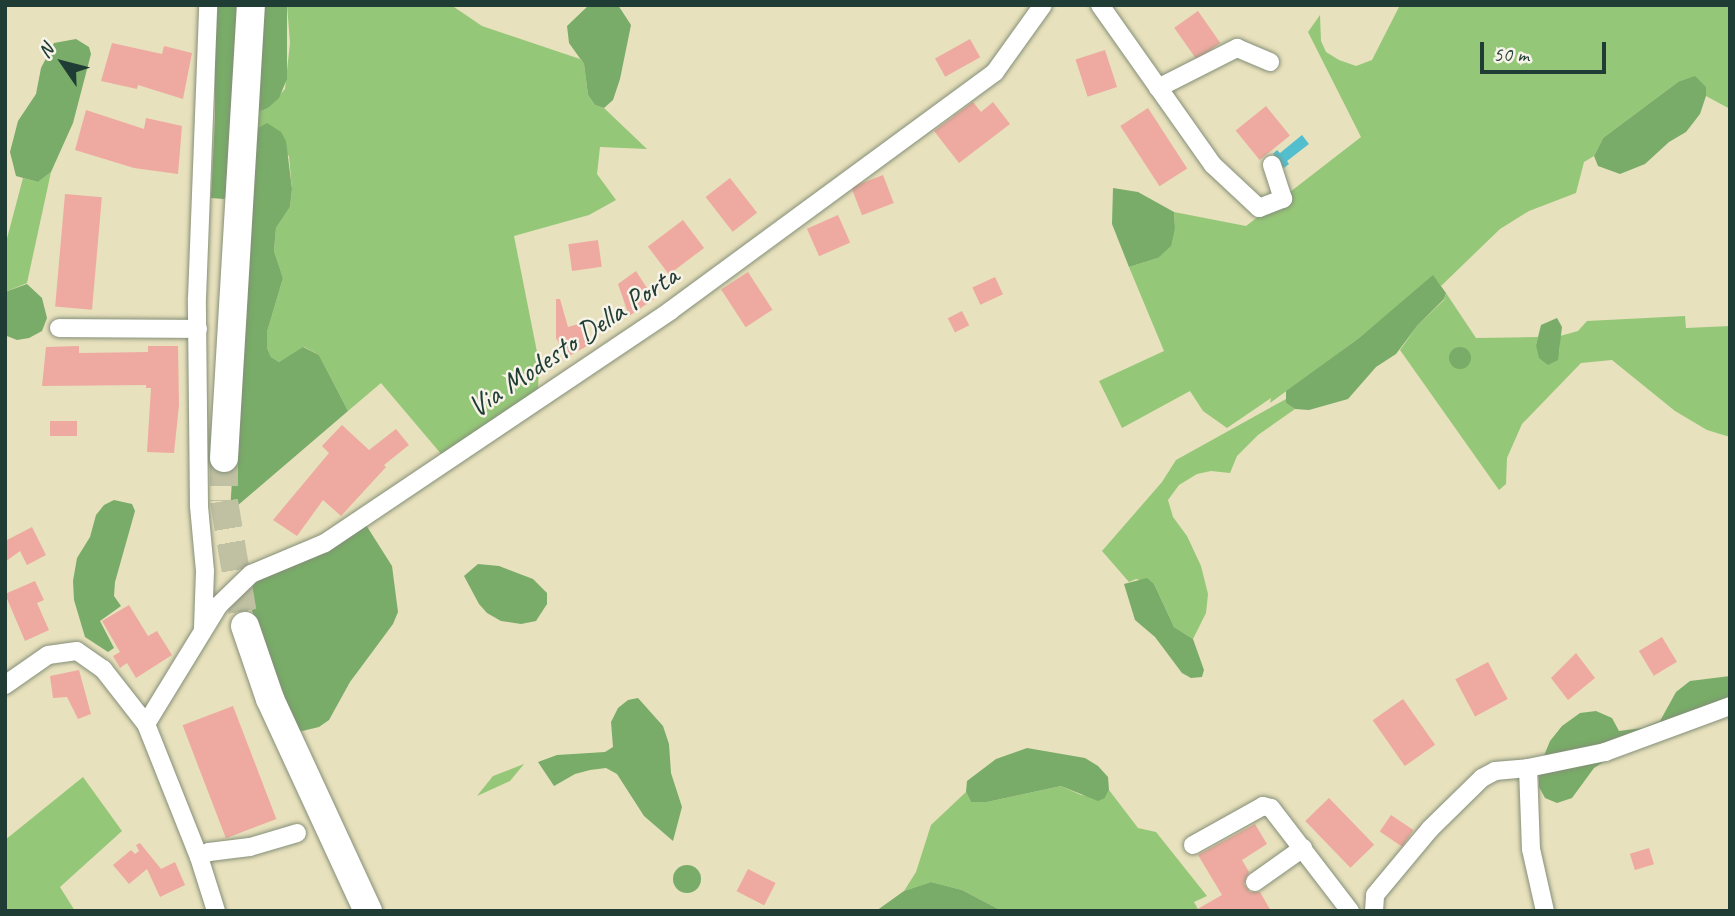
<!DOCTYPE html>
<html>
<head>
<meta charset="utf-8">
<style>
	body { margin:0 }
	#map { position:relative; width:1735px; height:916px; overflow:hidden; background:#e8e1bd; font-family:Caveat,sans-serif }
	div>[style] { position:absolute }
	.green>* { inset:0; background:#95c778 }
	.forest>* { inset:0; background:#78ac68 }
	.round { border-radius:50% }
	.water>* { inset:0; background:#53bfce }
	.building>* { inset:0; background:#eeaaa0; transform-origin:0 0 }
	.trunk-tunnel>* { height:28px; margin-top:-14px; transform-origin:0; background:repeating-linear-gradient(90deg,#c0c0a2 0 28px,transparent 0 42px) }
	.roads { filter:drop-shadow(0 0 2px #848f78) drop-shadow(0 0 2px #848f78) }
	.minor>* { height:18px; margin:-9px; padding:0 9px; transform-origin:9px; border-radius:9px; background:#fff }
	.trunk>* { height:28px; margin:-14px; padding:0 14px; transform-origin:14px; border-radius:14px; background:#fff }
	span { translate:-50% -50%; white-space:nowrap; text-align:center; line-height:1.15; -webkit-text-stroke:5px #f7f3e8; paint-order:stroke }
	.street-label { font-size:30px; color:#1f3d34 }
	.frame { position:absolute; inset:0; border:7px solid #1f3d34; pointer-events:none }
	.north { position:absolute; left:28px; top:28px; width:70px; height:70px; -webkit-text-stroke:5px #f7f3e8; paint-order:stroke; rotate:305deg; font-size:19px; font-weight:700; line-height:28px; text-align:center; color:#1f3d34 }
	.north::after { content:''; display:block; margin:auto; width:24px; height:32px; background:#1f3d34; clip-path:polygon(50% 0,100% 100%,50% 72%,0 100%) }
	.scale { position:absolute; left:1480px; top:42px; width:126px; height:32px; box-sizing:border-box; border:4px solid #1f3d34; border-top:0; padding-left:9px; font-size:21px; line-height:24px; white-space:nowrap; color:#1f3d34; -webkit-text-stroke:5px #f7f3e8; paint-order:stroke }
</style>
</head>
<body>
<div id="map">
	<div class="green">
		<div style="clip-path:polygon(287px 5px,451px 5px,482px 26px,580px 59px,584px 64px,588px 95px,595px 105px,604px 108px,647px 149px,600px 147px,597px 174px,616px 200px,589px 215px,514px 236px,539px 362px,538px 391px,442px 455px,381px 383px,348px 411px,319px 355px,304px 347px,279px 362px,271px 357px,267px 348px,267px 332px,283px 278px,274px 251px,276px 228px,290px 207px,292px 189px,289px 156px,254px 130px,254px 114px,268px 108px,285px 89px,290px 43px)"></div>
		<div style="clip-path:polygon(1400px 5px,1730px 5px,1730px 109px,1706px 96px,1706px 87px,1678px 82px,1603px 138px,1594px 156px,1584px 162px,1576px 193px,1529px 211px,1500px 229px,1441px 286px,1433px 276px,1359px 338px,1270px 403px,1271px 398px,1227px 428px,1203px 411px,1190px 391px,1122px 428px,1099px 381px,1164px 351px,1129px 267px,1158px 258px,1175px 228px,1174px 212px,1246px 226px,1361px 137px,1308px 32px,1320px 15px,1321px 41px,1326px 52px,1339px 60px,1356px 66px,1372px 60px)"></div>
		<div style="clip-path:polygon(51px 172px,27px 283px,5px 292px,5px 246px,23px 178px,38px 182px)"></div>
		<div style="clip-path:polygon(1446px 293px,1476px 338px,1538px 337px,1536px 345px,1559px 353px,1560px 336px,1578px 331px,1587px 321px,1685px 316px,1686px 328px,1730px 326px,1730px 437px,1707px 430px,1675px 411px,1612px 360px,1581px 363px,1522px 424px,1507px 458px,1506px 484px,1499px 490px,1400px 350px,1417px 326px,1444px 300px)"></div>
		<div style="clip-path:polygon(1286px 399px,1286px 403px,1295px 409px,1258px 435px,1237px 456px,1230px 473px,1211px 471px,1197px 474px,1179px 485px,1168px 500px,1173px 517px,1187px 536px,1201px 566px,1208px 594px,1206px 613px,1193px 639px,1174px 627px,1154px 584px,1136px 579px,1129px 582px,1102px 551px,1162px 482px,1176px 460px)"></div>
		<div style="clip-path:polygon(524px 764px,510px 781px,477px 796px,493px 776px)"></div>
		<div style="clip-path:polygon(83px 777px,122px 831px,60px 887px,75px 911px,5px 911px,5px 840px)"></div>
		<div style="clip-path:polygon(1061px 786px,1081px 795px,1105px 798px,1109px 790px,1138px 828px,1156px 832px,1207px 896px,1194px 902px,1199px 911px,1002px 911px,962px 890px,931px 882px,904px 891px,916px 872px,931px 825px,966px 792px,971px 802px,987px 802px)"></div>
	</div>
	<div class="forest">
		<div style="clip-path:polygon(215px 5px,242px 5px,228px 194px,224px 199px,211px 198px,215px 118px)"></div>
		<div style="clip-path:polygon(261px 5px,287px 5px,287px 79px,279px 98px,268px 108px,254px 114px)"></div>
		<div style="clip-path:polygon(589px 5px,618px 5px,631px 25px,620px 79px,613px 100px,604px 108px,595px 105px,588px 95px,584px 64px,569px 43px,567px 26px)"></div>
		<div style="clip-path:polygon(76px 39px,89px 47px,91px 54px,73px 123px,51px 172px,38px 182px,16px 176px,10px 152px,18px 121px,36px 94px,41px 68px,54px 43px)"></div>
		<div style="clip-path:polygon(1695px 76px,1706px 87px,1706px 96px,1700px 114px,1686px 132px,1669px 142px,1645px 164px,1620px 174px,1598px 166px,1594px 156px,1603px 138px,1678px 82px)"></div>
		<div style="clip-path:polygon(267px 123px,281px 132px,286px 141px,292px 189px,290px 207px,276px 228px,274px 251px,283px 278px,267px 332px,267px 348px,271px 357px,279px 362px,303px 347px,319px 355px,348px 411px,230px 512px,254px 130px)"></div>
		<div style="clip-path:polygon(1113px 188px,1138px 192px,1174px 212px,1175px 228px,1171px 246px,1158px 258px,1129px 267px,1112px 224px)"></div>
		<div style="clip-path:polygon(1433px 275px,1446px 293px,1444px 299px,1417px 326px,1396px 354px,1376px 367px,1348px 399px,1309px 410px,1295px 409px,1286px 403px,1286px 391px,1359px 338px)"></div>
		<div style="clip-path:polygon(27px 284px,42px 298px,47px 318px,42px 331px,29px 338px,17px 340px,7px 336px,5px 331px,5px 292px)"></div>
		<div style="clip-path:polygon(1557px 318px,1562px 327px,1558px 360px,1548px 365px,1539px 358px,1536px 345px,1541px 325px)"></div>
		<div class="round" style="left:1449px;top:347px;width:22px;height:22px"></div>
		<div style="clip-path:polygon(114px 500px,132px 504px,135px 511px,115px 582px,114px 596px,121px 606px,100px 621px,114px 648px,108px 652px,85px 637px,74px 600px,73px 581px,77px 558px,90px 537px,96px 515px,104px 505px)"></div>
		<div style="clip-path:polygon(366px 525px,392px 566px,398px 612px,393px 624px,350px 682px,329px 720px,319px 727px,298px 732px,243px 587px)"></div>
		<div style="clip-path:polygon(478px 564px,499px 566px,533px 579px,547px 593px,547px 604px,536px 621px,521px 624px,501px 621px,487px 613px,479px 604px,464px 576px)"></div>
		<div style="clip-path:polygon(1147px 578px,1154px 584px,1174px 627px,1193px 639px,1204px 670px,1202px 677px,1191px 678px,1182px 673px,1155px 637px,1135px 620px,1124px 584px)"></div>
		<div style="clip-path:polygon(1730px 676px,1730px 704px,1611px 757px,1594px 768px,1572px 798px,1557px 803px,1545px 798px,1539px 787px,1539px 768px,1550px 741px,1562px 726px,1580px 713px,1596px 711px,1612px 718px,1619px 731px,1643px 728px,1660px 721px,1676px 692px,1690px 681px)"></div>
		<div style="clip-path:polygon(638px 698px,663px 726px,669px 744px,671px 773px,682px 807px,673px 841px,644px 816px,617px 774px,606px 768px,590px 770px,575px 774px,554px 786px,538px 762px,557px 755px,605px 752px,613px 747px,611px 722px,618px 708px,628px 700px)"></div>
		<div style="clip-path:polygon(1027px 748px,1085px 758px,1098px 766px,1108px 777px,1109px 790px,1105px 798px,1098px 801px,1061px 786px,987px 802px,971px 802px,966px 792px,967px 781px,996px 759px)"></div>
		<div class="round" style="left:673px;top:865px;width:28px;height:28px"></div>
		<div style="clip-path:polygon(931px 882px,962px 890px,1002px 911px,876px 911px,904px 891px)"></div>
	</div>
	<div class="water">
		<div style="clip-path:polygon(1302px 135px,1309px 144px,1287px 161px,1289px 164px,1284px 168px,1273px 154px,1277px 150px,1280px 153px)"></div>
	</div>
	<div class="building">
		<div style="left:1198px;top:11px;width:39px;height:29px;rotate:55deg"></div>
		<div style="left:970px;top:39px;width:21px;height:40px;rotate:61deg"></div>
		<div style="clip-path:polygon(112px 43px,162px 54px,164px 46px,192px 53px,183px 99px,138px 85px,137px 89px,101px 81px)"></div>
		<div style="left:1105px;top:50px;width:39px;height:31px;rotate:72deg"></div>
		<div style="clip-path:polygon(973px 102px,981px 112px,993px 102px,1010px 124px,959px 163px,934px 131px)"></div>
		<div style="left:1266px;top:106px;width:38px;height:39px;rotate:51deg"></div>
		<div style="left:1148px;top:108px;width:72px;height:33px;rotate:57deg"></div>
		<div style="clip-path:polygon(86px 110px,144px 129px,146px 118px,182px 126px,178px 174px,134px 168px,75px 150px)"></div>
		<div style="left:883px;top:175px;width:30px;height:34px;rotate:69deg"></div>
		<div style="left:730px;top:178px;width:44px;height:31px;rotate:52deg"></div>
		<div style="left:65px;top:194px;width:37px;height:113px;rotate:5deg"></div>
		<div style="left:838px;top:215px;width:30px;height:34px;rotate:66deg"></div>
		<div style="left:683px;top:220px;width:35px;height:44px;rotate:53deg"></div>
		<div style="left:598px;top:240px;width:27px;height:30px;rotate:82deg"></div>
		<div style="clip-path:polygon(636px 271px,654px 299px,629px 316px,618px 284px)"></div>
		<div style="left:748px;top:272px;width:45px;height:32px;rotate:57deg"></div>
		<div style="left:995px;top:277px;width:19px;height:25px;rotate:65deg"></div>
		<div style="clip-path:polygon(556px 299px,560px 299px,568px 327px,585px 322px,591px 344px,567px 357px,556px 338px)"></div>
		<div style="left:962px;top:311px;width:16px;height:16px;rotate:63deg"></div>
		<div style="clip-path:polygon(79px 346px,79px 353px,148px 352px,148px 346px,178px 346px,179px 405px,174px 453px,147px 452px,151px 388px,146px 388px,146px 385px,42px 386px,46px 347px)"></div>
		<div style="left:50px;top:421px;width:27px;height:15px"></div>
		<div style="clip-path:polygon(342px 425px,369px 450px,396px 429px,409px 445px,384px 465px,386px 467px,341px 516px,323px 500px,297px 536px,273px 520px,329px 453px,322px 446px)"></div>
		<div style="clip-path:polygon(32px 527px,46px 555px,27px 565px,20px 551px,5px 562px,5px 541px)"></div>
		<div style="clip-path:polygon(35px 581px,44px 600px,37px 603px,49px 630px,25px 641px,5px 594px)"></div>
		<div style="clip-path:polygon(129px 605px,148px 636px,157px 631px,172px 655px,136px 678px,127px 663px,120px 668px,113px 656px,120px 652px,102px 621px)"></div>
		<div style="left:1662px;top:637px;width:29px;height:27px;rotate:59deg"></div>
		<div style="clip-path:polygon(1576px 653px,1595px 678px,1568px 700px,1551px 678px)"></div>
		<div style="left:1488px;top:662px;width:42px;height:37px;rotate:62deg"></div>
		<div style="clip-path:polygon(79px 670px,91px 714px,78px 719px,67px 697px,53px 698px,50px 676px)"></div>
		<div style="left:1403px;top:699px;width:56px;height:37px;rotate:55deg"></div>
		<div style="left:233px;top:706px;width:121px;height:54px;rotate:69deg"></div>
		<div style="left:1329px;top:798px;width:65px;height:33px;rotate:46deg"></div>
		<div style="left:1391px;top:815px;width:27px;height:20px;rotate:34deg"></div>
		<div style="clip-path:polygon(1255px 824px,1267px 844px,1242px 860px,1249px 872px,1244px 884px,1250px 892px,1260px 892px,1271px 911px,1194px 911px,1222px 895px,1198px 855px)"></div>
		<div style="clip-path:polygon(140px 843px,161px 869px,175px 862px,185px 885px,160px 897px,147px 869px,129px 884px,113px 865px,131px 850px,135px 854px,139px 851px,136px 845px)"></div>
		<div style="left:1649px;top:848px;width:17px;height:20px;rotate:73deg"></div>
		<div style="left:748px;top:869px;width:31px;height:25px;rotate:27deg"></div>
	</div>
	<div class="trunk-tunnel">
		<div style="left:224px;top:458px;width:43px;rotate:90deg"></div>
		<div style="left:224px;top:501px;width:127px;rotate:80.5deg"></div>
	</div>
	<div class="roads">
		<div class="minor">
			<div style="left:1100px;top:5px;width:196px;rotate:54.8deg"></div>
			<div style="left:1213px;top:165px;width:63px;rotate:43.1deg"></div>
			<div style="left:1259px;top:208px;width:26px;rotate:-21deg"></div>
			<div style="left:1283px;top:199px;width:36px;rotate:-108deg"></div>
			<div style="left:1158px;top:88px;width:89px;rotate:-26.9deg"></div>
			<div style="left:1237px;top:48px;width:36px;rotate:23deg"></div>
			<div style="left:59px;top:328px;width:139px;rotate:0.4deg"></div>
			<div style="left:203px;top:628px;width:57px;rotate:-88deg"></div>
			<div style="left:205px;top:571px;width:65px;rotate:-95.3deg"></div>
			<div style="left:199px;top:506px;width:208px;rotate:-90.6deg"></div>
			<div style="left:197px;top:298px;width:293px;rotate:-87.8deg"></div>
			<div style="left:5px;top:685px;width:52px;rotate:-34.9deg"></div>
			<div style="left:48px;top:655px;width:29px;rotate:-8deg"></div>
			<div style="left:77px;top:651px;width:32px;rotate:35deg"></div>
			<div style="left:103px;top:669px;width:70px;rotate:52deg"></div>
			<div style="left:146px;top:724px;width:143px;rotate:68.3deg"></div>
			<div style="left:199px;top:857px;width:57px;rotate:72.5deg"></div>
			<div style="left:146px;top:724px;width:140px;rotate:-58.5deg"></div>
			<div style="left:219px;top:605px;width:45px;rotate:-44.1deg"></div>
			<div style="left:251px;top:574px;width:80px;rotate:-22.7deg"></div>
			<div style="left:325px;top:543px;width:416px;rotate:-33.9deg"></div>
			<div style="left:670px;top:311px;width:403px;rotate:-36.3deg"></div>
			<div style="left:995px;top:72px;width:82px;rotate:-54.4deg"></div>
			<div style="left:1528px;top:768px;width:81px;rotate:87.9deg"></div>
			<div style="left:1531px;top:849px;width:64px;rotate:77.3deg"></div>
			<div style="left:1193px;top:845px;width:80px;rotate:-29.1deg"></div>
			<div style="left:1263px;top:806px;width:8px;rotate:14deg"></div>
			<div style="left:1271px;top:808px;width:130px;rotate:52.5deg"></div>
			<div style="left:199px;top:857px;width:11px;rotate:-27deg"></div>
			<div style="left:209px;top:852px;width:41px;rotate:-7deg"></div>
			<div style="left:250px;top:847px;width:49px;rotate:-16.6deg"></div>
			<div style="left:1255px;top:882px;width:59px;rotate:-35.3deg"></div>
			<div style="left:1374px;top:911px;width:16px;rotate:-86deg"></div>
			<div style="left:1375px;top:895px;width:86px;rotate:-50.2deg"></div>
			<div style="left:1430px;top:829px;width:73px;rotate:-44.4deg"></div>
			<div style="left:1482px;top:778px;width:15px;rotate:-28deg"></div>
			<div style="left:1495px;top:771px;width:33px;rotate:-5deg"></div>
			<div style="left:1528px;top:768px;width:79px;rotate:-11.7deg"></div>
			<div style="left:1605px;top:752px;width:133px;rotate:-20.2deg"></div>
		</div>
		<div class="trunk">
			<div style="left:224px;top:458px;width:454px;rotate:-86.6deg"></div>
			<div style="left:245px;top:626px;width:77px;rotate:71.1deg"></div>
			<div style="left:270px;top:699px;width:234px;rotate:65.2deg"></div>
		</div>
	</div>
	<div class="street-label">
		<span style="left:573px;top:341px;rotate:-34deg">Via Modesto Della Porta</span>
	</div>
	<div class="frame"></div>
	<div class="north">N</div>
	<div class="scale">50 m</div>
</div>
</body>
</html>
